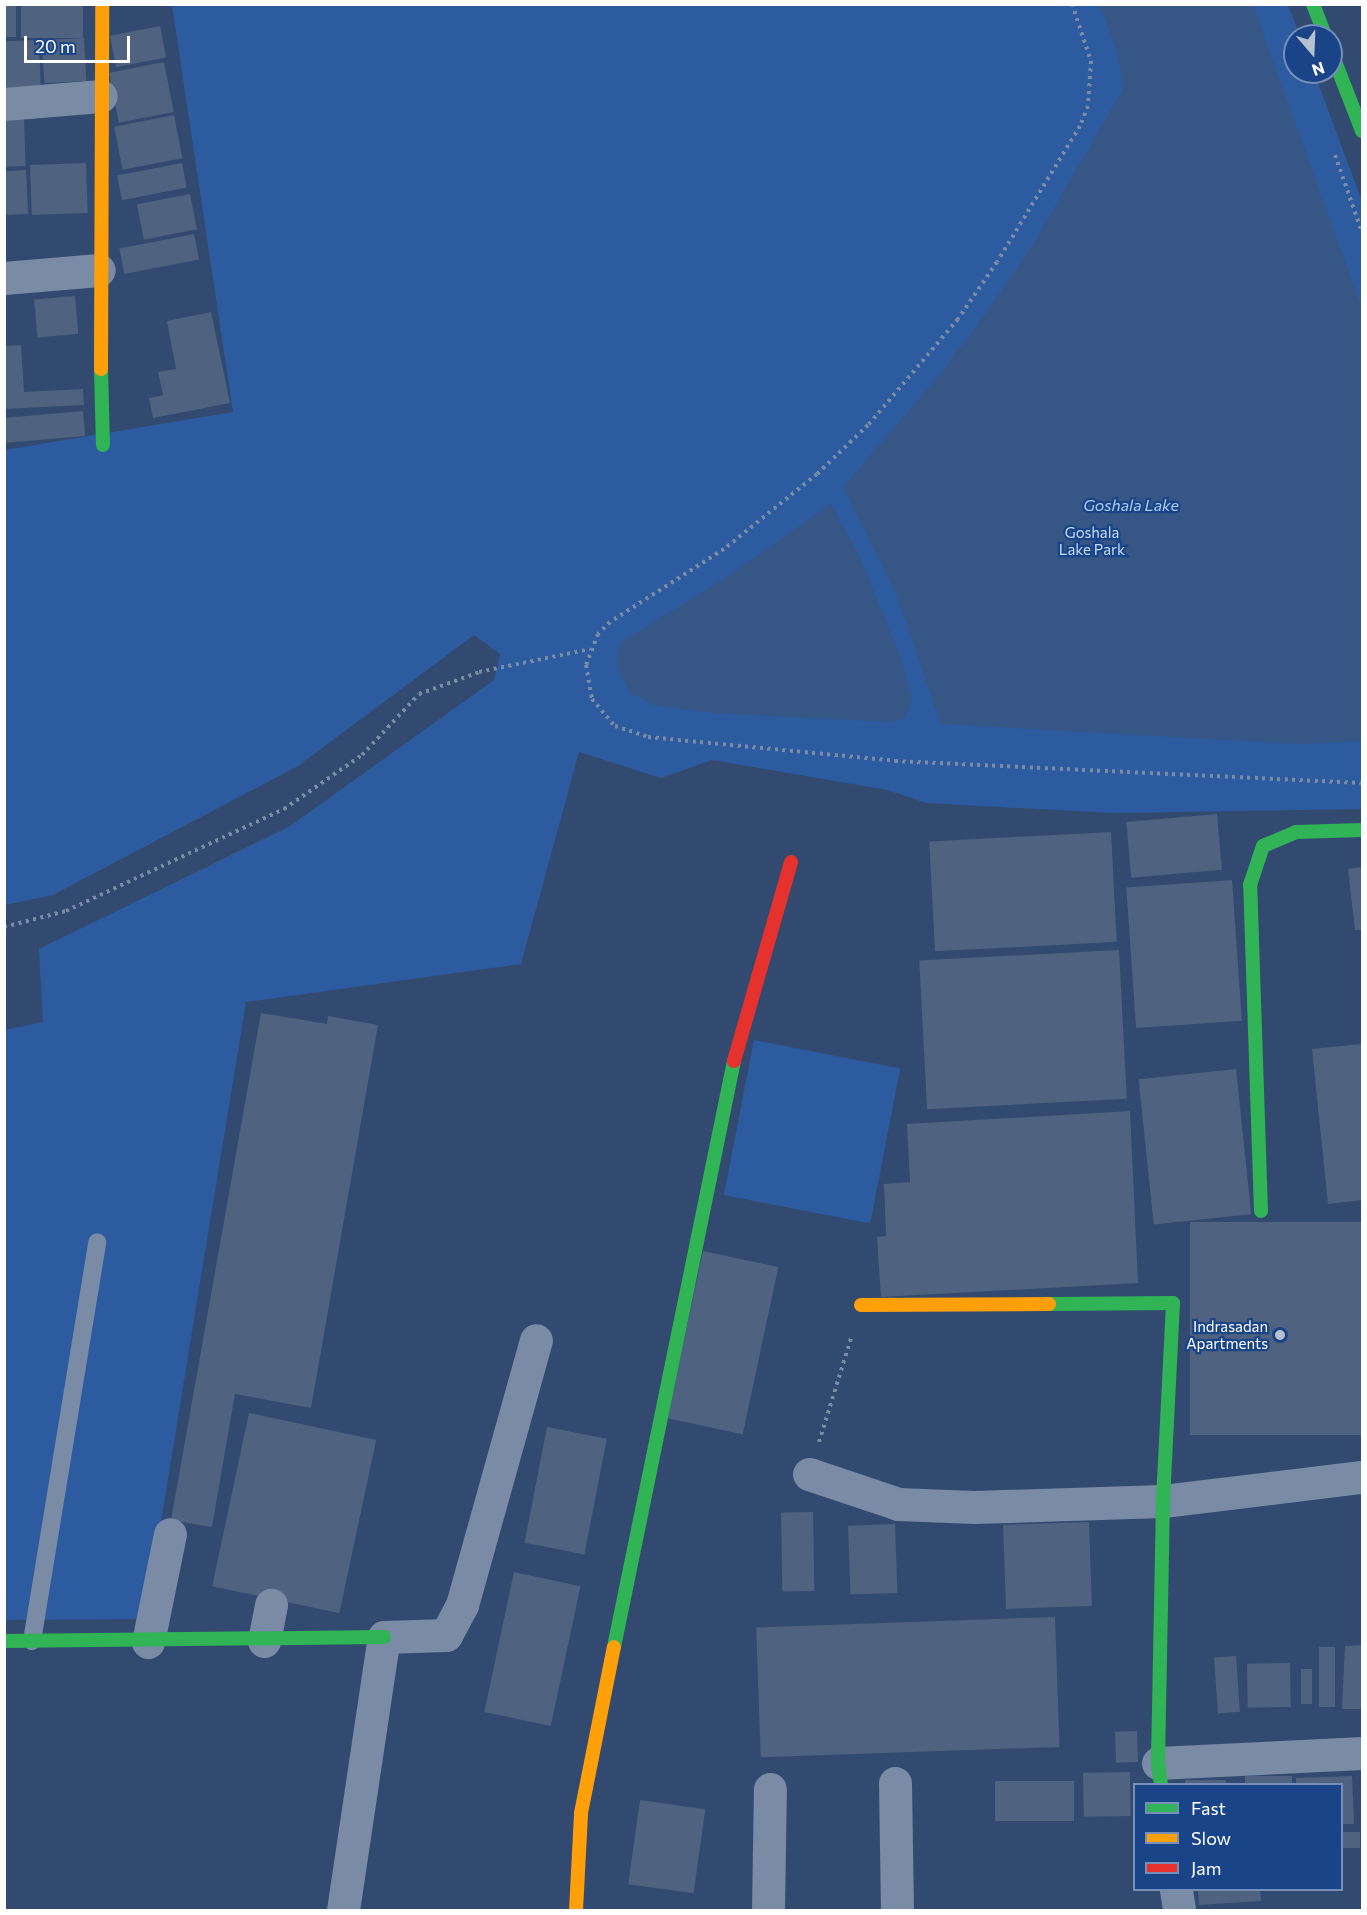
<!DOCTYPE html>
<html>
<head>
<meta charset="utf-8">
<style>
	body { margin:0 }
	#map { position:relative; width:1367px; height:1915px; overflow:hidden; background:#324a6f; font-family:Commissioner,sans-serif }
	div>[style] { position:absolute }
	.green>* { inset:0; background:#2d5b9f; transform-origin:0 0 }
	.water>* { inset:0; background:#365686 }
	.building>* { inset:0; background:#4f6280; transform-origin:0 0 }
	.path>* { height:4px; margin-top:-2px; transform-origin:0; background:repeating-linear-gradient(90deg,#798ba5 0 3px,transparent 0 7.5px) }
	.lane>* { height:18px; margin:-9px; padding:0 9px; transform-origin:9px; border-radius:9px; background:#798ba5 }
	.street>* { height:33px; margin:-16.5px; padding:0 16.5px; transform-origin:16.5px; border-radius:16.5px; background:#798ba5 }
	.fast>* { height:14px; margin:-7px; padding:0 7px; transform-origin:7px; border-radius:7px; background:#30b455 }
	.slow>* { height:14px; margin:-7px; padding:0 7px; transform-origin:7px; border-radius:7px; background:#ff9f0a }
	.jam>* { height:14px; margin:-7px; padding:0 7px; transform-origin:7px; border-radius:7px; background:#e5322d }
	.dots>* { width:16px; height:16px; translate:-50% -50%; box-sizing:border-box; border:3px solid #194588; border-radius:50% }
	span { translate:-50% -50%; white-space:nowrap; text-align:center; line-height:1.15; -webkit-text-stroke:4.5px #194588; paint-order:stroke }
	.park-label { font-size:15px; color:#c7dcf9 }
	.poi-label { font-size:15px; color:#fff }
	.right { translate:-100% -50%; text-align:right }
	.water-label { font-size:16px; color:#adcbf4; font-style:italic }
	.frame { position:absolute; inset:0; border:6px solid #fff; pointer-events:none }
	.legend { position:absolute; left:1133px; top:1783px; width:210px; height:108px; box-sizing:border-box; background:#194588; border:2px solid #758fb8; margin:0; padding:8px 10px; list-style:none; font-size:18px; color:#fff }
	.legend li { display:flex; align-items:center; gap:12px; height:30px }
	.legend b { width:30px; border:2px solid #758fb8 }
	.north { position:absolute; left:1283px; top:24px; width:60px; height:60px; box-sizing:border-box; background:#194588; border:2px solid #758fb8; border-radius:50%; rotate:161deg; font-size:16px; font-weight:700; line-height:24px; text-align:center; color:#fff }
	.north::after { content:''; display:block; margin:auto; width:21px; height:27px; background:#b7c0cd; clip-path:polygon(50% 0,100% 100%,50% 72%,0 100%) }
	.scale { position:absolute; left:24px; top:36px; width:106px; height:27px; box-sizing:border-box; border:3px solid #fff; border-top:0; padding-left:8px; font-size:18px; line-height:21px; white-space:nowrap; color:#fff; -webkit-text-stroke:4px #194588; paint-order:stroke }
</style>
</head>
<body>
<div id="map">
	<div class="green">
		<div style="clip-path:polygon(172px 5px,1288px 5px,1300px 36px,1295px 36px,1295px 72px,1314px 72px,1362px 201px,1362px 809px,1114px 813px,926px 803px,887px 790px,712px 760px,661px 778px,579px 752px,521px 964px,246px 1002px,145px 1619px,5px 1620px,5px 1030px,43px 1022px,39px 949px,290px 826px,494px 680px,500px 654px,474px 635px,298px 766px,53px 895px,5px 905px,5px 450px,233px 412px)"></div>
		<div style="left:754px;top:1040px;width:149px;height:158px;rotate:11deg"></div>
	</div>
	<div class="water">
		<div style="clip-path:polygon(1099px 5px,1253px 5px,1362px 308px,1362px 741px,1299px 744px,941px 724px,895px 591px,843px 487px,941px 373px,986px 313px,1035px 241px,1123px 89px,1118px 54px)"></div>
		<div style="clip-path:polygon(831px 504px,859px 555px,899px 652px,912px 698px,906px 718px,892px 722px,715px 713px,656px 706px,629px 692px,617px 666px,621px 642px,724px 579px)"></div>
	</div>
	<div class="building">
		<div style="left:4px;top:4px;width:12px;height:33px"></div>
		<div style="left:21px;top:4px;width:62px;height:34px"></div>
		<div style="left:160px;top:26px;width:32px;height:51px;rotate:79deg"></div>
		<div style="left:84px;top:38px;width:43px;height:42px;rotate:87deg"></div>
		<div style="left:39px;top:40px;width:48px;height:35px;rotate:88deg"></div>
		<div style="left:164px;top:62px;width:51px;height:56px;rotate:79deg"></div>
		<div style="left:174px;top:115px;width:44px;height:61px;rotate:79deg"></div>
		<div style="left:24px;top:119px;width:47px;height:20px;rotate:88deg"></div>
		<div style="left:86px;top:163px;width:50px;height:56px;rotate:88deg"></div>
		<div style="left:182px;top:163px;width:25px;height:66px;rotate:79deg"></div>
		<div style="left:26px;top:170px;width:44px;height:22px;rotate:87deg"></div>
		<div style="left:190px;top:194px;width:36px;height:54px;rotate:79deg"></div>
		<div style="left:194px;top:234px;width:26px;height:76px;rotate:79deg"></div>
		<div style="left:75px;top:296px;width:38px;height:41px;rotate:85deg"></div>
		<div style="clip-path:polygon(211px 312px,230px 403px,153px 418px,149px 398px,163px 395px,158px 372px,176px 369px,167px 321px)"></div>
		<div style="clip-path:polygon(21px 345px,24px 392px,83px 389px,84px 405px,4px 409px,4px 346px)"></div>
		<div style="left:83px;top:411px;width:25px;height:79px;rotate:85deg"></div>
		<div style="left:1217px;top:814px;width:56px;height:91px;rotate:85deg"></div>
		<div style="left:1111px;top:832px;width:110px;height:182px;rotate:87deg"></div>
		<div style="clip-path:polygon(1362px 867px,1362px 930px,1355px 930px,1348px 869px)"></div>
		<div style="left:1232px;top:880px;width:141px;height:106px;rotate:86deg"></div>
		<div style="left:1119px;top:950px;width:149px;height:200px;rotate:87deg"></div>
		<div style="clip-path:polygon(261px 1013px,327px 1024px,328px 1016px,378px 1025px,311px 1408px,235px 1394px,212px 1527px,171px 1520px)"></div>
		<div style="clip-path:polygon(1362px 1044px,1362px 1200px,1328px 1204px,1312px 1049px)"></div>
		<div style="left:1236px;top:1069px;width:146px;height:98px;rotate:84deg"></div>
		<div style="clip-path:polygon(1130px 1111px,1138px 1283px,881px 1297px,877px 1237px,886px 1236px,884px 1184px,910px 1182px,907px 1124px)"></div>
		<div style="left:1362px;top:1222px;width:213px;height:172px;rotate:90deg"></div>
		<div style="left:703px;top:1251px;width:77px;height:171px;rotate:12deg"></div>
		<div style="left:249px;top:1413px;width:130px;height:177px;rotate:12deg"></div>
		<div style="left:547px;top:1427px;width:61px;height:118px;rotate:11deg"></div>
		<div style="left:813px;top:1512px;width:79px;height:32px;rotate:89deg"></div>
		<div style="left:1089px;top:1522px;width:84px;height:86px;rotate:88deg"></div>
		<div style="left:895px;top:1524px;width:69px;height:47px;rotate:88deg"></div>
		<div style="left:514px;top:1572px;width:68px;height:143px;rotate:12deg"></div>
		<div style="left:1055px;top:1617px;width:130px;height:299px;rotate:88deg"></div>
		<div style="clip-path:polygon(1362px 1645px,1362px 1709px,1342px 1709px,1345px 1646px)"></div>
		<div style="left:1319px;top:1647px;width:16px;height:60px"></div>
		<div style="left:1236px;top:1656px;width:56px;height:22px;rotate:86deg"></div>
		<div style="left:1290px;top:1663px;width:44px;height:43px;rotate:89deg"></div>
		<div style="left:1301px;top:1669px;width:11px;height:35px"></div>
		<div style="left:1137px;top:1731px;width:31px;height:22px;rotate:88deg"></div>
		<div style="left:1130px;top:1772px;width:44px;height:47px;rotate:89deg"></div>
		<div style="left:1292px;top:1776px;width:8px;height:47px;rotate:90deg"></div>
		<div style="clip-path:polygon(1352px 1776px,1354px 1824px,1342px 1824px,1342px 1784px,1296px 1784px,1296px 1778px)"></div>
		<div style="left:1185px;top:1780px;width:41px;height:4px"></div>
		<div style="left:995px;top:1781px;width:79px;height:40px"></div>
		<div style="left:640px;top:1800px;width:66px;height:85px;rotate:8deg"></div>
		<div style="left:1342px;top:1832px;width:18px;height:16px"></div>
		<div style="clip-path:polygon(1198px 1890px,1260px 1890px,1261px 1901px,1199px 1905px)"></div>
	</div>
	<div class="path">
		<div style="left:1072px;top:4px;width:60px;rotate:71.6deg"></div>
		<div style="left:1091px;top:61px;width:45px;rotate:93.8deg"></div>
		<div style="left:1088px;top:106px;width:22px;rotate:112deg"></div>
		<div style="left:1080px;top:126px;width:159px;rotate:121.4deg"></div>
		<div style="left:997px;top:262px;width:69px;rotate:124.4deg"></div>
		<div style="left:958px;top:319px;width:139px;rotate:130.3deg"></div>
		<div style="left:868px;top:425px;width:71px;rotate:136.1deg"></div>
		<div style="left:817px;top:474px;width:119px;rotate:141.1deg"></div>
		<div style="left:724px;top:549px;width:135px;rotate:147.4deg"></div>
		<div style="left:610px;top:622px;width:17px;rotate:135deg"></div>
		<div style="left:598px;top:634px;width:33px;rotate:111deg"></div>
		<div style="left:586px;top:665px;width:35px;rotate:80deg"></div>
		<div style="left:592px;top:699px;width:35px;rotate:50deg"></div>
		<div style="left:615px;top:726px;width:35px;rotate:18deg"></div>
		<div style="left:648px;top:737px;width:248px;rotate:5.5deg"></div>
		<div style="left:895px;top:761px;width:468px;rotate:2.7deg"></div>
		<div style="left:1335px;top:155px;width:82px;rotate:70.7deg"></div>
		<div style="left:4px;top:927px;width:64px;rotate:-14.5deg"></div>
		<div style="left:66px;top:911px;width:241px;rotate:-25.1deg"></div>
		<div style="left:284px;top:809px;width:95px;rotate:-34.7deg"></div>
		<div style="left:362px;top:755px;width:83px;rotate:-46.9deg"></div>
		<div style="left:419px;top:694px;width:64px;rotate:-20.1deg"></div>
		<div style="left:479px;top:672px;width:113px;rotate:-11.7deg"></div>
		<div style="left:819px;top:1442px;width:109px;rotate:-72.9deg"></div>
	</div>
	<div class="lane">
		<div style="left:32px;top:1641px;width:404px;rotate:-80.7deg"></div>
	</div>
	<div class="street">
		<div style="left:4px;top:104px;width:97px;rotate:-4.7deg"></div>
		<div style="left:4px;top:278px;width:95px;rotate:-4.8deg"></div>
		<div style="left:809px;top:1474px;width:94px;rotate:18.6deg"></div>
		<div style="left:898px;top:1504px;width:76px;rotate:2.3deg"></div>
		<div style="left:974px;top:1507px;width:189px;rotate:-1.8deg"></div>
		<div style="left:1163px;top:1501px;width:200px;rotate:-6.9deg"></div>
		<div style="left:264px;top:1641px;width:37px;rotate:-79deg"></div>
		<div style="left:148px;top:1642px;width:110px;rotate:-78.5deg"></div>
		<div style="left:1158px;top:1763px;width:204px;rotate:-2.8deg"></div>
		<div style="left:895px;top:1783px;width:127px;rotate:89.1deg"></div>
		<div style="left:1176px;top:1890px;width:20px;rotate:81deg"></div>
		<div style="left:343px;top:1910px;width:276px;rotate:-81.5deg"></div>
		<div style="left:384px;top:1637px;width:62px;rotate:-1.8deg"></div>
		<div style="left:446px;top:1635px;width:34px;rotate:-62deg"></div>
		<div style="left:462px;top:1605px;width:275px;rotate:-74.4deg"></div>
		<div style="left:768px;top:1910px;width:121px;rotate:-89.1deg"></div>
	</div>
	<div class="fast">
		<div style="left:1313px;top:4px;width:34px;rotate:69deg"></div>
		<div style="left:1331px;top:51px;width:86px;rotate:68.8deg"></div>
		<div style="left:101px;top:369px;width:76px;rotate:88.5deg"></div>
		<div style="left:1261px;top:1211px;width:326px;rotate:-91.9deg"></div>
		<div style="left:1250px;top:885px;width:41px;rotate:-71.6deg"></div>
		<div style="left:1263px;top:846px;width:36px;rotate:-23deg"></div>
		<div style="left:1296px;top:832px;width:66px;rotate:-1.7deg"></div>
		<div style="left:1049px;top:1304px;width:124px;rotate:-0.5deg"></div>
		<div style="left:1173px;top:1303px;width:198px;rotate:92.9deg"></div>
		<div style="left:1163px;top:1501px;width:262px;rotate:91.1deg"></div>
		<div style="left:1158px;top:1763px;width:21px;rotate:82deg"></div>
		<div style="left:4px;top:1641px;width:380px;rotate:-0.6deg"></div>
		<div style="left:614px;top:1647px;width:598px;rotate:-78.43deg"></div>
	</div>
	<div class="slow">
		<div style="left:101px;top:369px;width:365px;rotate:-89.8deg"></div>
		<div style="left:861px;top:1305px;width:188px;rotate:-0.3deg"></div>
		<div style="left:576px;top:1910px;width:97px;rotate:-87deg"></div>
		<div style="left:581px;top:1813px;width:169px;rotate:-78.8deg"></div>
	</div>
	<div class="jam">
		<div style="left:734px;top:1061px;width:207px;rotate:-74deg"></div>
	</div>
	<div class="dots">
		<div style="left:1280px;top:1335px;background:#b7c0cd"></div>
	</div>
	<div class="park-label">
		<span style="left:1092px;top:541px">Goshala<br>Lake Park</span>
	</div>
	<div class="poi-label">
		<span class="right" style="left:1268px;top:1335px">Indrasadan<br>Apartments</span>
	</div>
	<div class="water-label">
		<span style="left:1131px;top:505px">Goshala Lake</span>
	</div>
	<div class="frame"></div>
	<ul class="legend">
	<li><b style="height:8px;background:#30b455"></b>Fast</li>
	<li><b style="height:8px;background:#ff9f0a"></b>Slow</li>
	<li><b style="height:8px;background:#e5322d"></b>Jam</li>
	</ul>
	<div class="north">N</div>
	<div class="scale">20 m</div>
</div>
</body>
</html>
